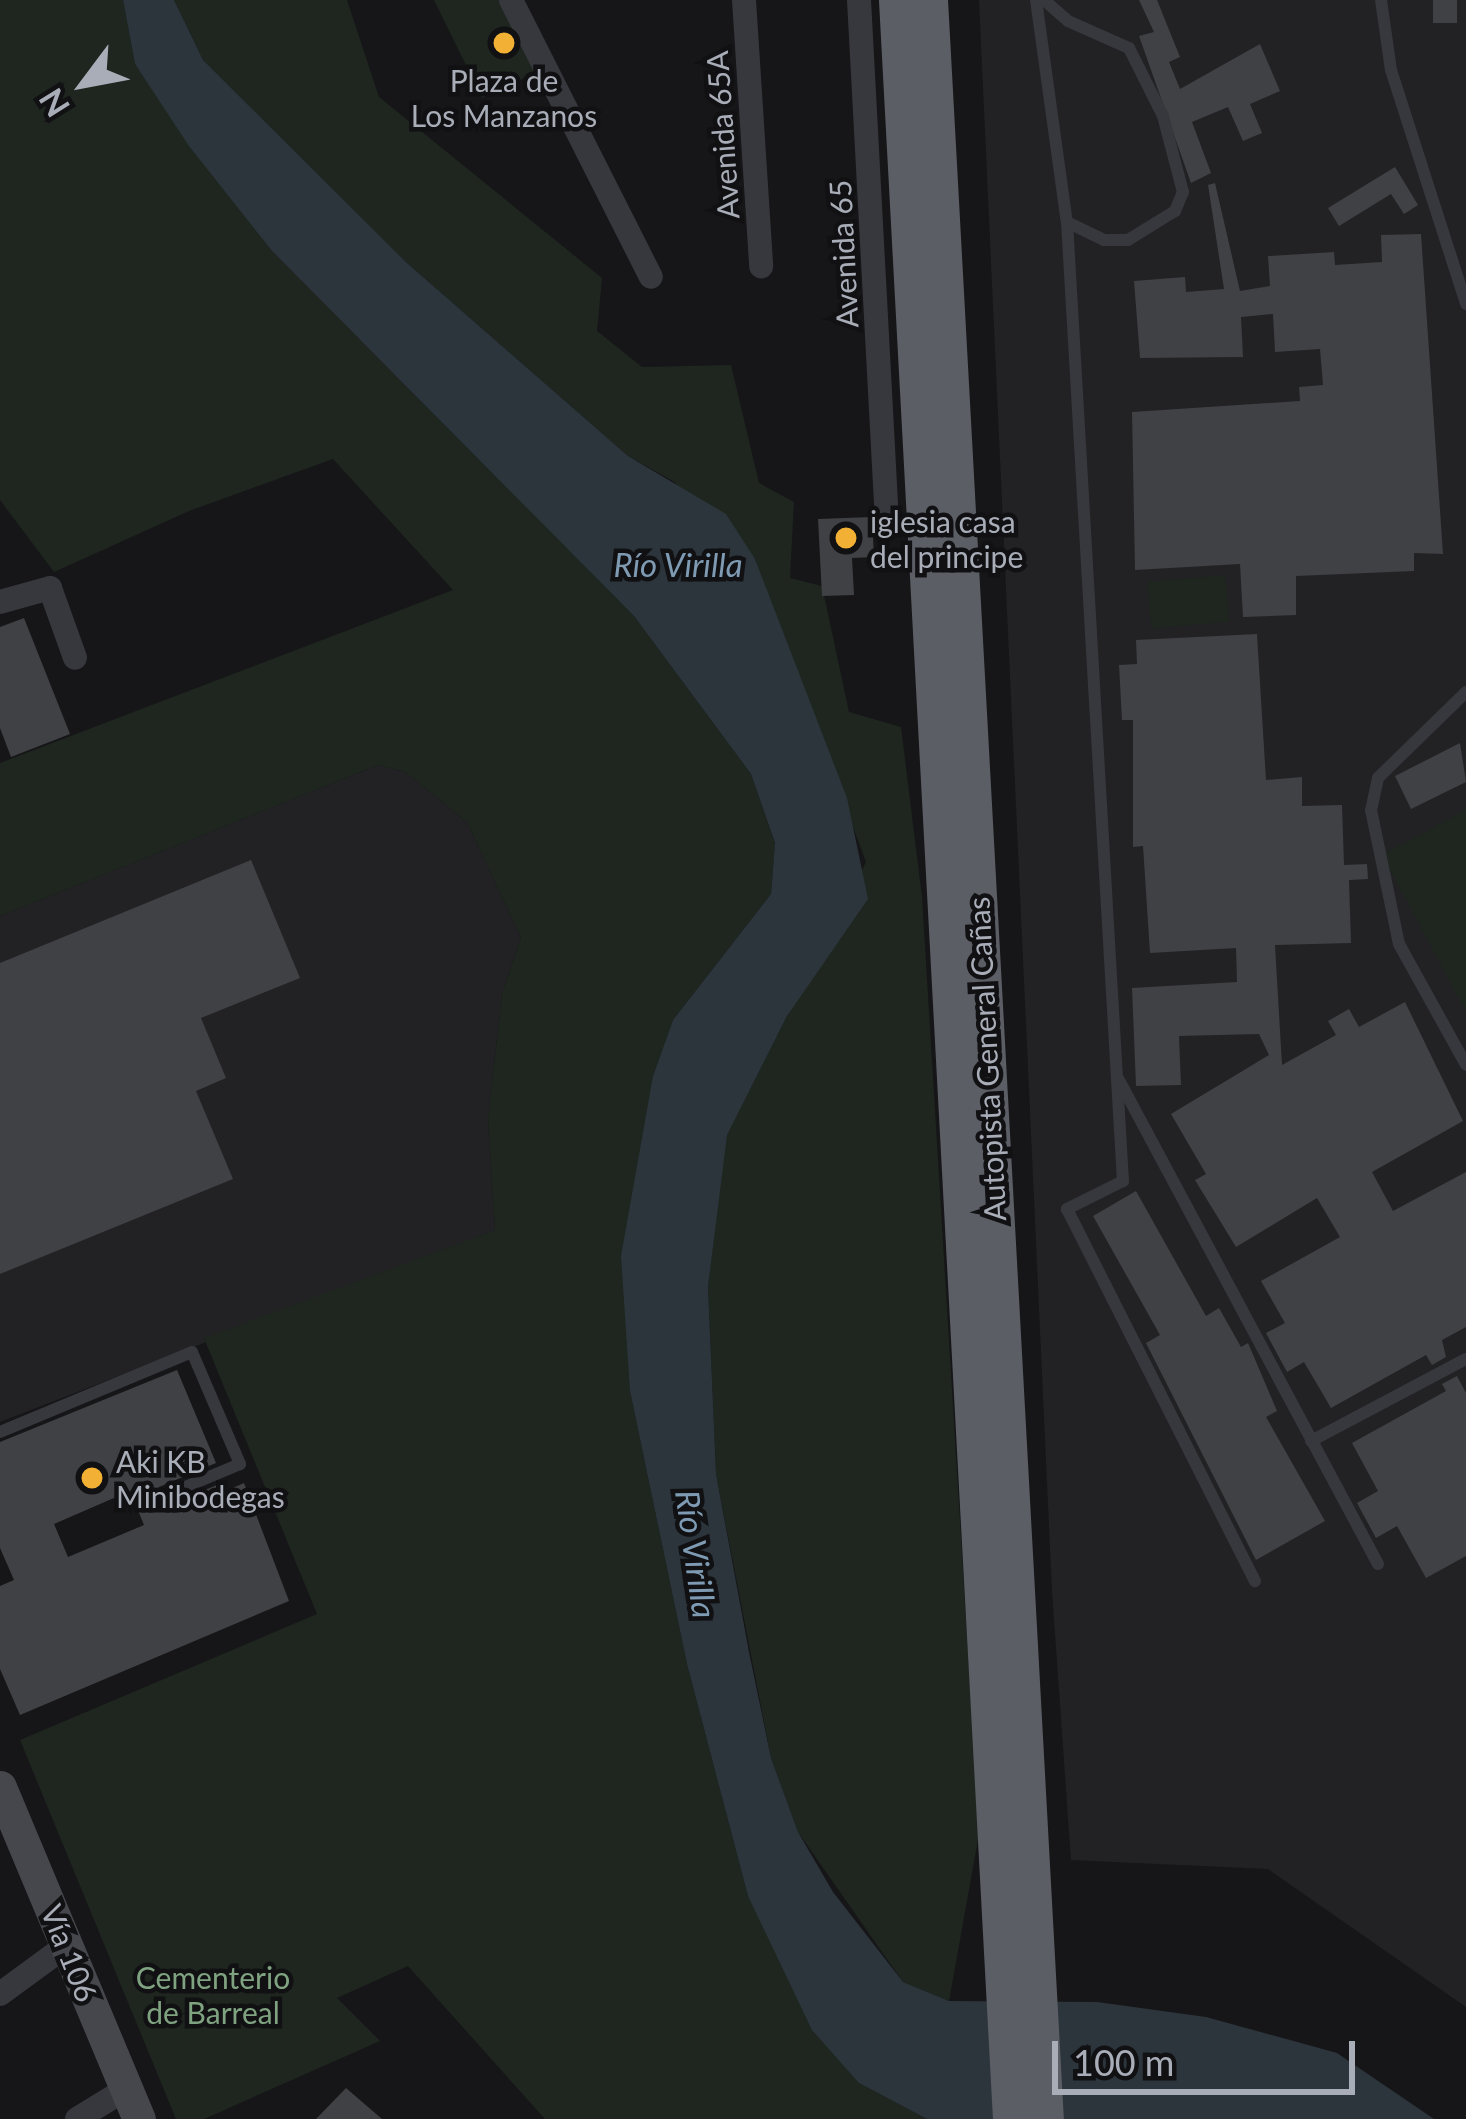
<!DOCTYPE html>
<html>
<head>
<meta charset="utf-8">
<style>
	body { margin:0 }
	#map { position:relative; width:1466px; height:2119px; overflow:hidden; background:#161618; font-family:Lato,sans-serif }
	div>[style] { position:absolute }
	.built>* { inset:0; background:#222225 }
	.green>* { inset:0; background:#1e261f; transform-origin:0 0 }
	.water>* { inset:0; background:#2c353c }
	.building>* { inset:0; background:#404145; transform-origin:0 0 }
	.service>* { height:12px; margin:-6px; padding:0 6px; transform-origin:6px; border-radius:6px; background:#37383d }
	.minor>* { height:24px; margin:-12px; padding:0 12px; transform-origin:12px; border-radius:12px; background:#37383d }
	.secondary>* { height:33px; margin:-16.5px; padding:0 16.5px; transform-origin:16.5px; border-radius:16.5px; background:#45474d }
	.trunk>* { height:39px; margin:-19.5px; padding:0 19.5px; transform-origin:19.5px; border-radius:19.5px; background:#5b5e65 }
	.dots>* { width:33px; height:33px; translate:-50% -50%; box-sizing:border-box; border:6px solid #111113; border-radius:50% }
	span { translate:-50% -50%; white-space:nowrap; text-align:center; line-height:1.15; -webkit-text-stroke:9px #111113; paint-order:stroke }
	.poi-label { font-size:30px; color:#a8adb8 }
	.left { translate:0 -50%; text-align:left }
	.street-label { font-size:30px; color:#a8adb8 }
	.park-label { font-size:30px; color:#7fa381 }
	.water-label { font-size:33px; color:#7f9bb3; font-style:italic }
	.north { position:absolute; left:24px; top:24px; width:120px; height:120px; -webkit-text-stroke:9px #111113; paint-order:stroke; rotate:238deg; font-size:33px; font-weight:700; line-height:48px; text-align:center; color:#a8adb8 }
	.north::after { content:''; display:block; margin:auto; width:42px; height:54px; background:#a8adb8; clip-path:polygon(50% 0,100% 100%,50% 72%,0 100%) }
	.scale { position:absolute; left:1052px; top:2041px; width:303px; height:54px; box-sizing:border-box; border:6px solid #a8adb8; border-top:0; padding-left:15px; font-size:36px; line-height:42px; white-space:nowrap; color:#a8adb8; -webkit-text-stroke:9px #111113; paint-order:stroke }
</style>
</head>
<body>
<div id="map">
	<div class="built">
		<div style="clip-path:polygon(979px 0,1466px 0,1466px 2007px,1268px 1869px,1071px 1860px,1052px 1591px)"></div>
		<div style="clip-path:polygon(378px 765px,405px 772px,467px 822px,521px 938px,502px 994px,488px 1118px,495px 1230px,0 1422px,0 916px)"></div>
	</div>
	<div class="green">
		<div style="clip-path:polygon(0 0,123px 0,135px 64px,272px 251px,634px 616px,751px 774px,775px 844px,771px 894px,673px 1020px,653px 1076px,630px 1391px,687px 1664px,748px 1896px,859px 2083px,927px 2119px,545px 2119px,408px 1966px,337px 1998px,380px 2041px,204px 2119px,176px 2119px,20px 1740px,317px 1614px,204px 1338px,495px 1230px,488px 1118px,502px 994px,521px 938px,467px 822px,405px 772px,378px 765px,0 916px,0 763px,453px 590px,333px 459px,189px 511px,54px 572px,0 500px)"></div>
		<div style="clip-path:polygon(174px 0,347px 0,379px 97px,602px 278px,597px 331px,642px 367px,731px 365px,759px 483px,794px 502px,790px 578px,822px 586px,849px 712px,901px 727px,922px 897px,979px 1834px,949px 2001px,903px 1982px,798px 1832px,771px 1758px,716px 1474px,708px 1287px,726px 1135px,866px 862px,755px 559px,673px 481px,628px 456px,407px 263px,203px 60px)"></div>
		<div style="clip-path:polygon(434px 0,504px 0,539px 71px,482px 98px)"></div>
		<div style="left:1225px;top:575px;width:47px;height:78px;rotate:85deg"></div>
		<div style="clip-path:polygon(1466px 810px,1466px 1012px,1382px 855px)"></div>
	</div>
	<div class="water">
		<div style="clip-path:polygon(123px 0,174px 0,203px 60px,407px 263px,628px 456px,726px 514px,755px 559px,847px 798px,868px 899px,787px 1016px,727px 1135px,708px 1287px,716px 1474px,749px 1652px,771px 1758px,798px 1832px,833px 1892px,903px 1982px,949px 2001px,1097px 2002px,1206px 2017px,1337px 2053px,1434px 2119px,927px 2119px,859px 2083px,812px 2030px,748px 1896px,687px 1664px,630px 1391px,621px 1256px,653px 1076px,673px 1020px,771px 894px,775px 843px,751px 774px,634px 616px,272px 251px,189px 146px,135px 64px)"></div>
	</div>
	<div class="building">
		<div style="clip-path:polygon(1139px 0,1157px 0,1180px 57px,1169px 62px,1180px 89px,1260px 44px,1280px 91px,1250px 104px,1262px 133px,1243px 141px,1228px 107px,1192px 122px,1211px 173px,1191px 183px,1139px 36px,1154px 32px)"></div>
		<div style="left:1433px;top:0;width:24px;height:23px"></div>
		<div style="clip-path:polygon(1395px 167px,1418px 205px,1404px 214px,1391px 194px,1339px 226px,1328px 208px)"></div>
		<div style="clip-path:polygon(1215px 183px,1240px 291px,1270px 286px,1268px 256px,1334px 252px,1335px 265px,1382px 262px,1381px 235px,1421px 234px,1443px 554px,1414px 553px,1414px 571px,1296px 576px,1296px 615px,1243px 617px,1240px 564px,1135px 570px,1132px 412px,1300px 401px,1299px 387px,1323px 385px,1320px 349px,1275px 352px,1273px 314px,1241px 317px,1243px 357px,1140px 358px,1134px 281px,1185px 277px,1186px 292px,1224px 289px,1208px 185px)"></div>
		<div style="clip-path:polygon(872px 517px,874px 557px,852px 558px,854px 595px,822px 596px,818px 519px)"></div>
		<div style="clip-path:polygon(24px 618px,70px 734px,11px 757px,0 728px,0 627px)"></div>
		<div style="clip-path:polygon(1257px 634px,1266px 780px,1302px 777px,1302px 806px,1342px 805px,1344px 865px,1367px 864px,1368px 879px,1349px 880px,1351px 943px,1275px 945px,1282px 1065px,1336px 1035px,1328px 1021px,1349px 1009px,1359px 1027px,1405px 1002px,1463px 1121px,1372px 1172px,1393px 1211px,1466px 1172px,1466px 1327px,1442px 1340px,1446px 1357px,1432px 1365px,1426px 1355px,1331px 1408px,1304px 1362px,1287px 1372px,1266px 1333px,1285px 1323px,1261px 1281px,1340px 1237px,1317px 1198px,1236px 1247px,1195px 1180px,1206px 1174px,1171px 1114px,1269px 1055px,1259px 1034px,1179px 1036px,1181px 1085px,1136px 1086px,1132px 988px,1237px 982px,1236px 948px,1150px 953px,1143px 846px,1133px 847px,1133px 720px,1122px 720px,1119px 665px,1137px 664px,1136px 640px)"></div>
		<div style="clip-path:polygon(1460px 743px,1466px 782px,1411px 809px,1395px 776px)"></div>
		<div style="clip-path:polygon(251px 860px,300px 978px,201px 1018px,226px 1078px,196px 1091px,233px 1179px,0 1274px,0 963px)"></div>
		<div style="clip-path:polygon(1136px 1191px,1206px 1316px,1219px 1308px,1241px 1347px,1248px 1343px,1277px 1411px,1266px 1417px,1325px 1521px,1256px 1560px,1146px 1343px,1160px 1335px,1093px 1216px)"></div>
		<div style="clip-path:polygon(evenodd,177px 1370px,216px 1463px,159px 1487px,155px 1501px,167px 1506px,224px 1482px,228px 1490px,244px 1483px,289px 1601px,20px 1715px,0 1669px,0 1586px,14px 1580px,0 1548px,0 1442px,177px 1370px,130px 1491px,144px 1525px,68px 1557px,54px 1524px,130px 1491px)"></div>
		<div style="clip-path:polygon(1457px 1376px,1466px 1393px,1466px 1556px,1426px 1578px,1397px 1526px,1376px 1538px,1357px 1503px,1378px 1491px,1352px 1443px,1446px 1391px,1442px 1384px)"></div>
		<div style="clip-path:polygon(346px 2088px,382px 2119px,316px 2119px)"></div>
	</div>
	<div class="service">
		<div style="left:1036px;top:0;width:224px;rotate:82.1deg"></div>
		<div style="left:1067px;top:222px;width:961px;rotate:86.66deg"></div>
		<div style="left:1123px;top:1181px;width:63px;rotate:153.4deg"></div>
		<div style="left:1067px;top:1209px;width:417px;rotate:63.2deg"></div>
		<div style="left:1044px;top:0;width:32px;rotate:41deg"></div>
		<div style="left:1068px;top:21px;width:67px;rotate:23.9deg"></div>
		<div style="left:1129px;top:48px;width:76px;rotate:63.4deg"></div>
		<div style="left:1163px;top:116px;width:79px;rotate:75.3deg"></div>
		<div style="left:1183px;top:192px;width:21px;rotate:113deg"></div>
		<div style="left:1175px;top:211px;width:55px;rotate:148.3deg"></div>
		<div style="left:1128px;top:240px;width:24px;rotate:180deg"></div>
		<div style="left:1104px;top:240px;width:41px;rotate:-154.1deg"></div>
		<div style="left:1381px;top:0;width:71px;rotate:81.9deg"></div>
		<div style="left:1391px;top:70px;width:246px;rotate:72.2deg"></div>
		<div style="left:1466px;top:692px;width:123px;rotate:135.7deg"></div>
		<div style="left:1378px;top:778px;width:33px;rotate:102deg"></div>
		<div style="left:1371px;top:810px;width:137px;rotate:78.2deg"></div>
		<div style="left:1399px;top:944px;width:138px;rotate:61deg"></div>
		<div style="left:1119px;top:1080px;width:549px;rotate:61.85deg"></div>
		<div style="left:0;top:1432px;width:208px;rotate:-22.6deg"></div>
		<div style="left:192px;top:1352px;width:122px;rotate:66.8deg"></div>
		<div style="left:240px;top:1464px;width:82px;rotate:157.2deg"></div>
		<div style="left:1311px;top:1441px;width:175px;rotate:-27.9deg"></div>
	</div>
	<div class="minor">
		<div style="left:511px;top:0;width:310px;rotate:63.2deg"></div>
		<div style="left:744px;top:0;width:267px;rotate:86.3deg"></div>
		<div style="left:859px;top:0;width:505px;rotate:86.93deg"></div>
		<div style="left:0;top:602px;width:52px;rotate:-15.6deg"></div>
		<div style="left:50px;top:588px;width:74px;rotate:70.3deg"></div>
		<div style="left:0;top:1994px;width:83px;rotate:-36.2deg"></div>
		<div style="left:77px;top:2119px;width:57px;rotate:-31.5deg"></div>
	</div>
	<div class="secondary">
		<div style="left:0;top:1787px;width:360px;rotate:67.3deg"></div>
	</div>
	<div class="trunk">
		<div style="left:898px;top:0;width:2122px;rotate:86.92deg"></div>
		<div style="left:928px;top:0;width:2122px;rotate:86.87deg"></div>
	</div>
	<div class="dots">
		<div style="left:504px;top:43px;background:#f2b134"></div>
		<div style="left:846px;top:538px;background:#f2b134"></div>
		<div style="left:92px;top:1478px;background:#f2b134"></div>
	</div>
	<div class="poi-label">
		<span style="left:504px;top:97px">Plaza de<br>Los Manzanos</span>
		<span class="left" style="left:870px;top:538px">iglesia casa<br>del principe</span>
		<span class="left" style="left:116px;top:1478px">Aki KB<br>Minibodegas</span>
	</div>
	<div class="street-label">
		<span style="left:722px;top:135px;rotate:-94deg">Avenida 65A</span>
		<span style="left:843px;top:254px;rotate:-93deg">Avenida 65</span>
		<span style="left:986px;top:1059px;rotate:-93deg">Autopista General Cañas</span>
		<span style="left:70px;top:1953px;rotate:68deg">Vía 106</span>
	</div>
	<div class="park-label">
		<span style="left:213px;top:1994px">Cementerio<br>de Barreal</span>
	</div>
	<div class="water-label">
		<span style="left:678px;top:565px">Río Virilla</span>
		<span style="left:696px;top:1554px;rotate:82deg">Río Virilla</span>
	</div>
	<div class="north">N</div>
	<div class="scale">100 m</div>
</div>
</body>
</html>
